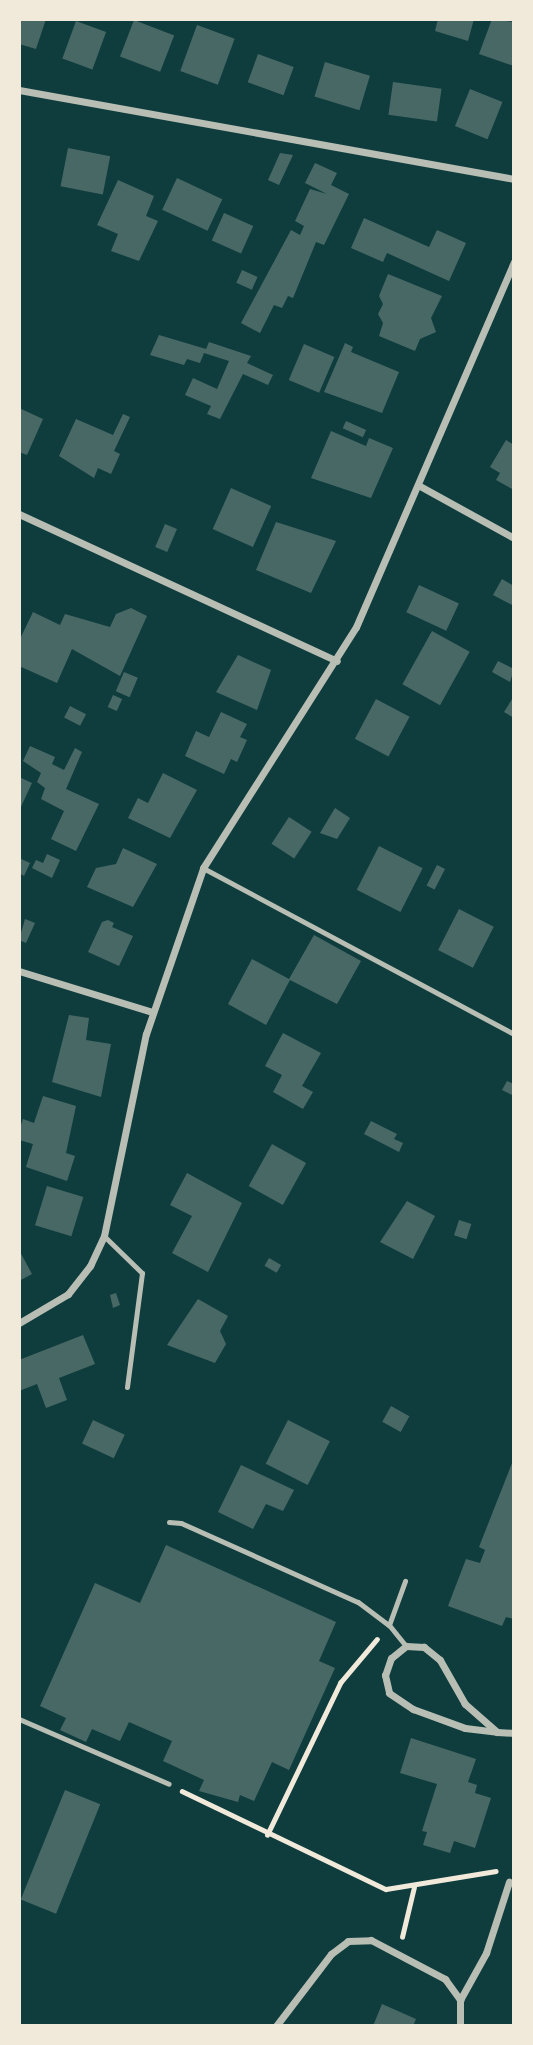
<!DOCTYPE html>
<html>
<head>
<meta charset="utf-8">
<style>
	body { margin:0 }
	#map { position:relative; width:533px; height:2045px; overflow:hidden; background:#0f3d3e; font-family:"Asap Condensed",sans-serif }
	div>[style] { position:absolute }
	.building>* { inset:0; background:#486865; transform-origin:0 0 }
	.path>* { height:4.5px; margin:-2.25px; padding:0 2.25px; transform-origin:2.25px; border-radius:2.25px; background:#f1e9da }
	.service>* { height:5px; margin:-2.5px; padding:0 2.5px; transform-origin:2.5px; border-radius:2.5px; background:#b8beb3 }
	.minor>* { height:7px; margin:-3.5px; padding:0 3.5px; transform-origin:3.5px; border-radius:3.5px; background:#b8beb3 }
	span { translate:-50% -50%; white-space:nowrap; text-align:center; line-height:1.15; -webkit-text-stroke:7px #f1e9da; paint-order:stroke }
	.frame { position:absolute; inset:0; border:21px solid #f1e9da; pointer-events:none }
</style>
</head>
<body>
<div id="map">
	<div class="building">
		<div style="clip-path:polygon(19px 19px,46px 19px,36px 49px,19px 44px)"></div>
		<div style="clip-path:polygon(438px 19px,474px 19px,468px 41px,435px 31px)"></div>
		<div style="clip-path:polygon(492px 19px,514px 22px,514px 66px,479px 54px)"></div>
		<div style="left:134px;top:20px;width:43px;height:39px;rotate:21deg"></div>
		<div style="left:76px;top:21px;width:32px;height:40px;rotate:20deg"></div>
		<div style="left:197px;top:25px;width:40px;height:49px;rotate:20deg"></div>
		<div style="left:258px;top:54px;width:38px;height:30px;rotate:20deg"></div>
		<div style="left:325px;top:62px;width:47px;height:36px;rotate:17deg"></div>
		<div style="left:393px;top:82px;width:49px;height:33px;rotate:8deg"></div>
		<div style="left:470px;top:89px;width:35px;height:40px;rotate:22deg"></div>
		<div style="left:68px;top:148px;width:43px;height:39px;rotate:11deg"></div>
		<div style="clip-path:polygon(280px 153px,293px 155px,279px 185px,268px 180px)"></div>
		<div style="clip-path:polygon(315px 163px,337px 173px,331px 185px,349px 194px,324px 245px,316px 242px,293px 298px,288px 296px,282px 308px,274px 305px,260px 333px,241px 323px,291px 230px,300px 235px,304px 226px,295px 221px,310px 189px,327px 194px,305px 183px)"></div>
		<div style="left:177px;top:178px;width:50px;height:35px;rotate:25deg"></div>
		<div style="clip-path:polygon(118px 180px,154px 196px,146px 216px,158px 221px,139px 261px,111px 251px,118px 234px,97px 225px)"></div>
		<div style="left:224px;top:213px;width:32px;height:30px;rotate:24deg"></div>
		<div style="clip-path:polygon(364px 218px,429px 247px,437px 230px,466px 243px,449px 281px,387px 253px,383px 262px,351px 248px)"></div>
		<div style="left:242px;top:270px;width:17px;height:14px;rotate:24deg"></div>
		<div style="clip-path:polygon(388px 274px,442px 296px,431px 318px,436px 332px,420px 339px,415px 351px,379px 336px,383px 323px,378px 314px,383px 304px,379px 296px)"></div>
		<div style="clip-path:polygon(159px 335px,206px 349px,209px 342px,251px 356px,247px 363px,273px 375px,268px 385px,243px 374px,220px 419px,207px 414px,211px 406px,185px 395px,193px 378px,217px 389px,229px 361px,204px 353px,200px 363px,187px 359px,184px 365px,150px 355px)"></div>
		<div style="clip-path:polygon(345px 343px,353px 347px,351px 352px,399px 372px,382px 413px,324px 392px)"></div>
		<div style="left:304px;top:344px;width:33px;height:39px;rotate:23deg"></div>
		<div style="clip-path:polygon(19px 408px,43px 419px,27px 455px,19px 452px)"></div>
		<div style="clip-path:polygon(123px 414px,130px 417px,114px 451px,120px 454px,111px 474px,98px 468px,94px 478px,59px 456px,76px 419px,113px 435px)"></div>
		<div style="left:346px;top:421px;width:22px;height:8px;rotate:24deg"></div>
		<div style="clip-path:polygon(331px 431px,366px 446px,369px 438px,393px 448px,371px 498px,311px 478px)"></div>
		<div style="clip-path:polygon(506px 440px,514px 445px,514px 490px,496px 480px,500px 473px,490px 467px)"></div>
		<div style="left:231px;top:488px;width:44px;height:45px;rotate:24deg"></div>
		<div style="clip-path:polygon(276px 522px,336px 541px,311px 593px,256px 570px)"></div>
		<div style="left:165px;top:524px;width:13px;height:25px;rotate:23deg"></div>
		<div style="clip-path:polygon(502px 579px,514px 586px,514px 606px,493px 595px)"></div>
		<div style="left:419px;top:585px;width:44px;height:30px;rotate:25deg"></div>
		<div style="clip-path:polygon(131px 608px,147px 616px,120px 676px,72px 649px,57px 683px,19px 666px,19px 641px,33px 612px,60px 625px,65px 614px,110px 627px,116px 614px)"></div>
		<div style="left:432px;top:631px;width:43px;height:61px;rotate:29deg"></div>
		<div style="clip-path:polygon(238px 655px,271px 670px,257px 710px,216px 692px)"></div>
		<div style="clip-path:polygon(498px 661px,514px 669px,510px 682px,492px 672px)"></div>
		<div style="left:124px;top:672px;width:15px;height:21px;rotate:23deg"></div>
		<div style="left:113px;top:695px;width:10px;height:13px;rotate:24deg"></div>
		<div style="clip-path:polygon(514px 696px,514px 718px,504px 712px)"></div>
		<div style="left:376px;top:699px;width:38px;height:45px;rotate:28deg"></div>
		<div style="left:70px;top:706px;width:18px;height:13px;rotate:27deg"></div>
		<div style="clip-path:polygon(221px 712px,247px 724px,240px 737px,247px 740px,237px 762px,231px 759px,224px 774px,185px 756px,196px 731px,209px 737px)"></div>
		<div style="clip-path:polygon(30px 746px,55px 757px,52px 764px,64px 770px,75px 748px,82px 752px,66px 789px,99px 804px,76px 851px,51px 839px,64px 811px,41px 799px,45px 788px,37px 782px,41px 773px,23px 761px)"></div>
		<div style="clip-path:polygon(163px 773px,197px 790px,170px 838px,128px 818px,138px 798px,148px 803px)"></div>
		<div style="clip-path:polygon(19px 777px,32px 783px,19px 811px)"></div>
		<div style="clip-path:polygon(335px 808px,350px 818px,337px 839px,320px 833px)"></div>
		<div style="left:289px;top:817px;width:27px;height:32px;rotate:33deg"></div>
		<div style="left:379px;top:846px;width:49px;height:49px;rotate:27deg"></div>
		<div style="clip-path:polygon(123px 848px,157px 864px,133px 907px,87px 887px,96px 868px,116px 864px)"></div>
		<div style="clip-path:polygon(47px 854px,60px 860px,52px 878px,32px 868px,36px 860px,43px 863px)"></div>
		<div style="clip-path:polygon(19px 858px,30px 863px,24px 876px,19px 873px)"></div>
		<div style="left:437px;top:865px;width:9px;height:23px;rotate:27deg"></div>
		<div style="left:459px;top:909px;width:39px;height:46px;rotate:27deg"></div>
		<div style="clip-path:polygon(25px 919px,35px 923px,26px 943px,19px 940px)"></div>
		<div style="clip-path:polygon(108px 920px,114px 923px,112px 927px,133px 936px,119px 966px,88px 952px,102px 922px)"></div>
		<div style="clip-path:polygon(314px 935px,361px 961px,337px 1004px,290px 980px,266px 1025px,228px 1004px,252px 959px,289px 979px)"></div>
		<div style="clip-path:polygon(69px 1015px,89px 1018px,86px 1040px,111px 1044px,101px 1097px,52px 1082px)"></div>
		<div style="clip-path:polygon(283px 1033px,321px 1053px,302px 1086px,313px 1092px,303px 1109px,273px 1092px,282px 1075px,265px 1066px)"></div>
		<div style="clip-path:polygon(507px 1081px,514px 1084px,514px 1096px,502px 1090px)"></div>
		<div style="clip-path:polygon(43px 1096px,76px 1106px,66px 1153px,75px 1156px,67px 1181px,26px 1167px,33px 1144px,19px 1140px,19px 1130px,23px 1119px,34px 1123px)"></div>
		<div style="clip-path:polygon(371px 1121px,397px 1134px,394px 1139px,403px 1143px,399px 1152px,364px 1134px)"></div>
		<div style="left:272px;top:1144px;width:39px;height:48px;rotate:29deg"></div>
		<div style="clip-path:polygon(187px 1173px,242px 1203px,208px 1272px,172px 1253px,192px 1216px,170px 1205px)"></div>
		<div style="left:47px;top:1186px;width:38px;height:41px;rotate:17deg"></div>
		<div style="clip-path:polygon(407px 1201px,435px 1216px,413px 1259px,380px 1242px)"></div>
		<div style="left:459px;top:1220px;width:13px;height:16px;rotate:18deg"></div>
		<div style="clip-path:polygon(19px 1250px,32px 1274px,19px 1281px)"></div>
		<div style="left:269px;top:1258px;width:14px;height:9px;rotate:30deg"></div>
		<div style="clip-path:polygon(116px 1293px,120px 1305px,113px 1308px,110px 1295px)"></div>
		<div style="clip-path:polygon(198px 1299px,228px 1316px,220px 1331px,226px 1344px,215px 1363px,167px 1345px)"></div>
		<div style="clip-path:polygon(83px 1335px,95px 1364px,59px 1378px,67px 1400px,46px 1408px,37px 1384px,19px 1391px,19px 1360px)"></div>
		<div style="left:391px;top:1406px;width:21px;height:18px;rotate:29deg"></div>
		<div style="left:93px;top:1420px;width:35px;height:26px;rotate:25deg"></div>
		<div style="left:288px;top:1420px;width:47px;height:49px;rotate:27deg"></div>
		<div style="clip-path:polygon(514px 1458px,514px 1619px,506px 1617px,502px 1626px,448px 1606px,466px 1559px,480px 1563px,485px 1550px,479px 1547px)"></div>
		<div style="clip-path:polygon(241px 1465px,294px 1490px,283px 1511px,266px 1504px,253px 1529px,218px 1512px)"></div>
		<div style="clip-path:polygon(166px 1545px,336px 1622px,319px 1661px,335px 1668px,289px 1770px,272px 1762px,254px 1801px,240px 1795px,238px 1802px,199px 1791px,204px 1780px,163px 1761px,172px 1741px,129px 1722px,120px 1741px,92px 1729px,86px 1742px,60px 1730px,66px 1718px,40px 1706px,95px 1583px,140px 1603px)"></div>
		<div style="clip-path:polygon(411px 1738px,476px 1759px,468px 1782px,477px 1785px,475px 1793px,491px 1798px,475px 1848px,454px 1841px,450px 1853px,423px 1845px,427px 1832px,422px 1831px,437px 1784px,400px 1773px)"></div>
		<div style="left:65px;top:1790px;width:38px;height:118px;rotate:22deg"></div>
		<div style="clip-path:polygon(382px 2004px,416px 2019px,413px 2026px,373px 2026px)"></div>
	</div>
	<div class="path">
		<div style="left:182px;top:1791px;width:226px;rotate:25.7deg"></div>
		<div style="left:386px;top:1889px;width:111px;rotate:-9.3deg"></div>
		<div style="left:267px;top:1835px;width:169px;rotate:-64.3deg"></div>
		<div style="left:340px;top:1683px;width:57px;rotate:-49.9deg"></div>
		<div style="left:402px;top:1937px;width:51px;rotate:-76.5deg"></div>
	</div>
	<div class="service">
		<div style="left:203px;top:868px;width:353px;rotate:28.1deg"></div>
		<div style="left:104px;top:1236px;width:53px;rotate:44.2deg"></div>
		<div style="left:142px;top:1273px;width:115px;rotate:97.5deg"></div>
		<div style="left:169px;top:1522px;width:12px;rotate:5deg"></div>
		<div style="left:181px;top:1523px;width:194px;rotate:24.1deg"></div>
		<div style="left:358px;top:1602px;width:39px;rotate:37deg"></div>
		<div style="left:389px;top:1625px;width:47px;rotate:-70deg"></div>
		<div style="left:389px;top:1625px;width:27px;rotate:51deg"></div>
		<div style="left:19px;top:1719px;width:163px;rotate:23.4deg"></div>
	</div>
	<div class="minor">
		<div style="left:19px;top:90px;width:503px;rotate:10.19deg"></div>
		<div style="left:418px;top:485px;width:110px;rotate:28.9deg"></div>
		<div style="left:19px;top:514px;width:350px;rotate:24.8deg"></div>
		<div style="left:19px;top:971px;width:139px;rotate:17.1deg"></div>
		<div style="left:19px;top:1323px;width:57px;rotate:-30.6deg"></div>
		<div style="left:68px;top:1294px;width:36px;rotate:-52deg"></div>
		<div style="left:90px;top:1266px;width:33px;rotate:-65deg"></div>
		<div style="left:104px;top:1236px;width:206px;rotate:-78.3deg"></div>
		<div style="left:146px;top:1034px;width:176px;rotate:-71deg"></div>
		<div style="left:203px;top:868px;width:285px;rotate:-57.6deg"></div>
		<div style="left:356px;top:627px;width:398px;rotate:-66.6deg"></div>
		<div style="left:497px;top:1732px;width:43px;rotate:-138.8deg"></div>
		<div style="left:465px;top:1704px;width:51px;rotate:-119.6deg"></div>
		<div style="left:440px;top:1660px;width:21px;rotate:-141deg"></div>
		<div style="left:424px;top:1647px;width:18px;rotate:-177deg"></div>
		<div style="left:406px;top:1646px;width:19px;rotate:141deg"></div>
		<div style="left:391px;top:1658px;width:18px;rotate:109deg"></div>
		<div style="left:385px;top:1675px;width:18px;rotate:77deg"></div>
		<div style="left:389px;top:1693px;width:29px;rotate:34deg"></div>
		<div style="left:413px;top:1709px;width:55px;rotate:20.1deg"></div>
		<div style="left:465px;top:1728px;width:32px;rotate:7deg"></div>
		<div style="left:497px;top:1732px;width:17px;rotate:3deg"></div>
		<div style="left:460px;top:2000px;width:54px;rotate:-61deg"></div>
		<div style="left:486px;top:1953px;width:75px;rotate:-72.1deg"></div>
		<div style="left:276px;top:2026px;width:91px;rotate:-52.6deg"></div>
		<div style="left:331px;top:1954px;width:21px;rotate:-37deg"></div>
		<div style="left:348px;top:1941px;width:23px;rotate:-2deg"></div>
		<div style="left:371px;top:1940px;width:84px;rotate:27.8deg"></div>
		<div style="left:445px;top:1979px;width:26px;rotate:54deg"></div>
		<div style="left:460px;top:2000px;width:26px;rotate:90deg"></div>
	</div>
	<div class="frame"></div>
</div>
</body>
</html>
